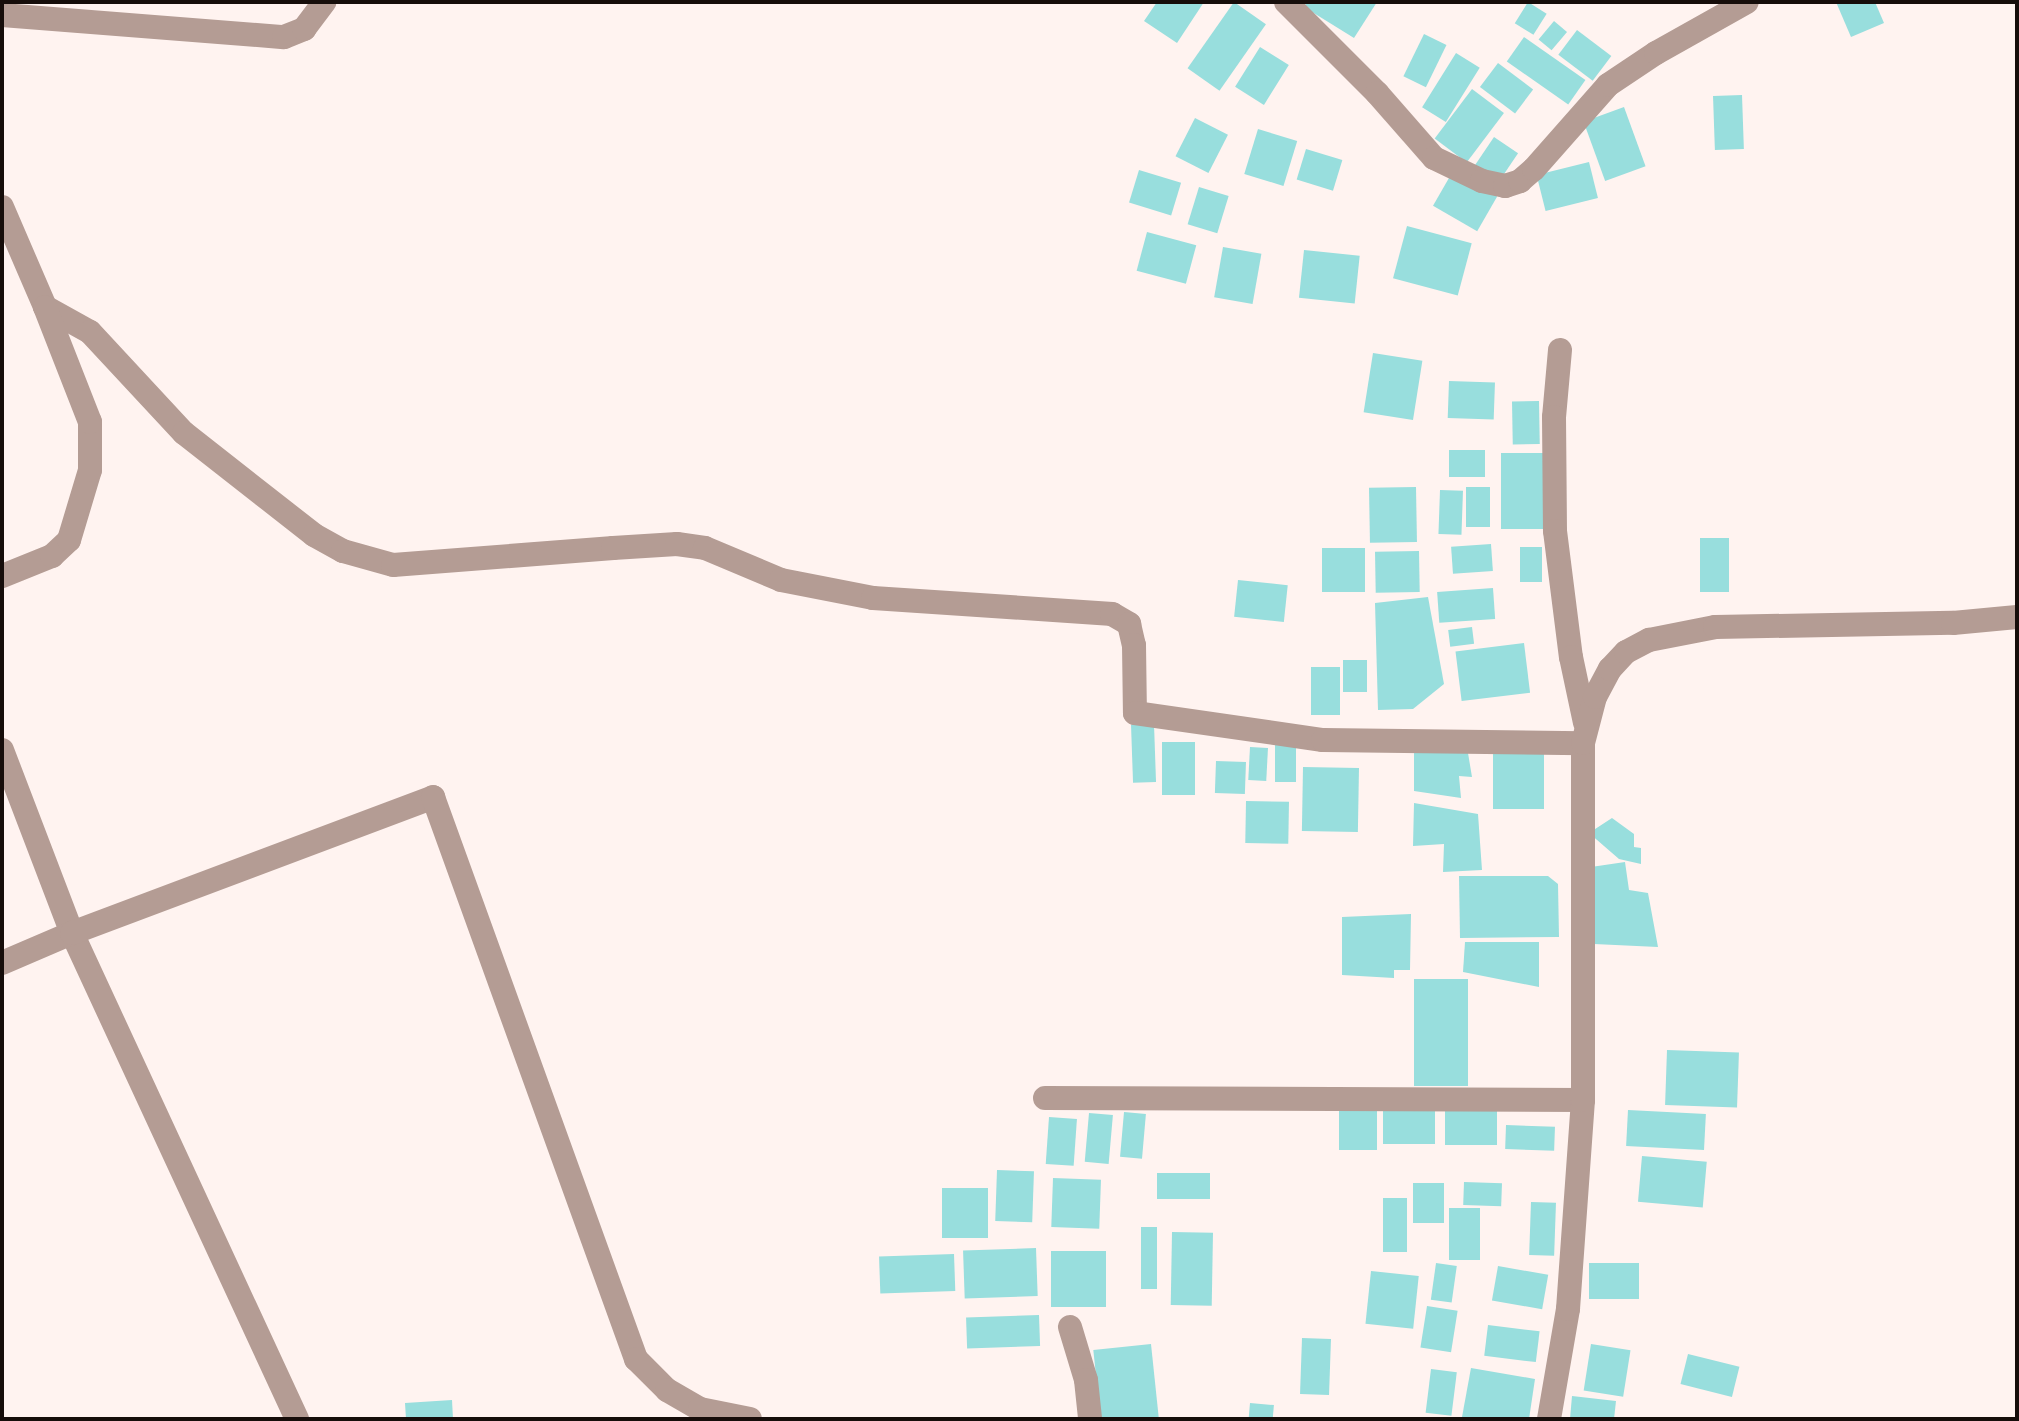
<!DOCTYPE html>
<html>
<head>
<meta charset="utf-8">
<style>
	body { margin:0 }
	#map { position:relative; width:2019px; height:1421px; overflow:hidden; background:#fff3f0; font-family:"Public Sans",sans-serif }
	div>[style] { position:absolute }
	.building>* { inset:0; background:#98dedd; transform-origin:0 0 }
	.minor>* { height:24px; margin:-12px; padding:0 12px; transform-origin:12px; border-radius:12px; background:#b49c94 }
	span { translate:-50% -50%; white-space:nowrap; text-align:center; line-height:1.15; -webkit-text-stroke:7px #fff3f0; paint-order:stroke }
	.frame { position:absolute; inset:0; border:4px solid #160d0a; pointer-events:none }
</style>
</head>
<body>
<div id="map">
	<div class="building">
		<div style="clip-path:polygon(1157px 2px,1204px 2px,1177px 43px,1144px 21px)"></div>
		<div style="left:1234px;top:2px;width:39px;height:81px;rotate:35deg"></div>
		<div style="clip-path:polygon(1307px 2px,1377px 2px,1354px 38px,1304px 7px)"></div>
		<div style="left:1528px;top:2px;width:22px;height:25px;rotate:32deg"></div>
		<div style="clip-path:polygon(1836px 2px,1875px 2px,1884px 23px,1851px 37px)"></div>
		<div style="left:1554px;top:21px;width:17px;height:24px;rotate:40deg"></div>
		<div style="left:1577px;top:30px;width:43px;height:31px;rotate:37deg"></div>
		<div style="left:1424px;top:34px;width:25px;height:47px;rotate:26deg"></div>
		<div style="left:1524px;top:37px;width:75px;height:30px;rotate:35deg"></div>
		<div style="left:1260px;top:47px;width:34px;height:47px;rotate:32deg"></div>
		<div style="left:1456px;top:53px;width:28px;height:64px;rotate:32deg"></div>
		<div style="left:1498px;top:63px;width:44px;height:30px;rotate:37deg"></div>
		<div style="left:1472px;top:89px;width:40px;height:62px;rotate:37deg"></div>
		<div style="left:1742px;top:95px;width:54px;height:29px;rotate:88deg"></div>
		<div style="left:1624px;top:107px;width:63px;height:43px;rotate:70deg"></div>
		<div style="left:1195px;top:118px;width:37px;height:43px;rotate:27deg"></div>
		<div style="left:1258px;top:129px;width:41px;height:47px;rotate:17deg"></div>
		<div style="left:1494px;top:137px;width:29px;height:35px;rotate:34deg"></div>
		<div style="left:1306px;top:149px;width:38px;height:32px;rotate:17deg"></div>
		<div style="left:1589px;top:162px;width:37px;height:54px;rotate:76deg"></div>
		<div style="left:1139px;top:170px;width:44px;height:34px;rotate:17deg"></div>
		<div style="left:1453px;top:171px;width:51px;height:40px;rotate:30deg"></div>
		<div style="left:1199px;top:187px;width:31px;height:39px;rotate:17deg"></div>
		<div style="left:1407px;top:226px;width:67px;height:54px;rotate:15deg"></div>
		<div style="left:1147px;top:232px;width:51px;height:40px;rotate:15deg"></div>
		<div style="left:1223px;top:247px;width:39px;height:51px;rotate:10deg"></div>
		<div style="left:1304px;top:250px;width:56px;height:48px;rotate:6deg"></div>
		<div style="left:1373px;top:353px;width:50px;height:60px;rotate:9deg"></div>
		<div style="left:1449px;top:381px;width:46px;height:37px;rotate:2deg"></div>
		<div style="left:1539px;top:401px;width:43px;height:27px;rotate:89deg"></div>
		<div style="left:1449px;top:450px;width:36px;height:27px"></div>
		<div style="left:1501px;top:453px;width:44px;height:76px"></div>
		<div style="left:1416px;top:487px;width:55px;height:47px;rotate:89deg"></div>
		<div style="left:1466px;top:487px;width:24px;height:40px"></div>
		<div style="left:1440px;top:490px;width:23px;height:44px;rotate:2deg"></div>
		<div style="left:1700px;top:538px;width:29px;height:54px"></div>
		<div style="left:1491px;top:544px;width:27px;height:40px;rotate:86deg"></div>
		<div style="left:1520px;top:547px;width:22px;height:35px"></div>
		<div style="left:1322px;top:548px;width:43px;height:44px"></div>
		<div style="left:1419px;top:551px;width:41px;height:44px;rotate:89deg"></div>
		<div style="left:1238px;top:580px;width:50px;height:37px;rotate:6deg"></div>
		<div style="left:1493px;top:588px;width:31px;height:56px;rotate:86deg"></div>
		<div style="clip-path:polygon(1428px 597px,1444px 684px,1413px 709px,1378px 710px,1375px 603px)"></div>
		<div style="left:1472px;top:627px;width:17px;height:24px;rotate:83deg"></div>
		<div style="left:1524px;top:643px;width:50px;height:69px;rotate:83deg"></div>
		<div style="left:1343px;top:660px;width:24px;height:32px"></div>
		<div style="left:1311px;top:667px;width:29px;height:48px"></div>
		<div style="left:1154px;top:724px;width:58px;height:23px;rotate:88deg"></div>
		<div style="left:1162px;top:742px;width:33px;height:53px"></div>
		<div style="left:1275px;top:745px;width:21px;height:37px"></div>
		<div style="left:1250px;top:747px;width:18px;height:33px;rotate:3deg"></div>
		<div style="clip-path:polygon(1414px 750px,1468px 753px,1472px 777px,1459px 776px,1461px 798px,1414px 791px)"></div>
		<div style="left:1493px;top:753px;width:51px;height:56px"></div>
		<div style="left:1216px;top:761px;width:30px;height:32px;rotate:2deg"></div>
		<div style="left:1303px;top:767px;width:56px;height:64px;rotate:1deg"></div>
		<div style="left:1246px;top:801px;width:43px;height:42px;rotate:1deg"></div>
		<div style="clip-path:polygon(1414px 803px,1478px 814px,1482px 870px,1443px 872px,1444px 844px,1413px 846px)"></div>
		<div style="clip-path:polygon(1612px 818px,1634px 834px,1634px 847px,1641px 848px,1641px 864px,1619px 859px,1589px 833px)"></div>
		<div style="clip-path:polygon(1625px 862px,1629px 890px,1648px 893px,1658px 947px,1594px 944px,1591px 867px)"></div>
		<div style="clip-path:polygon(1459px 876px,1548px 876px,1558px 884px,1559px 937px,1460px 938px)"></div>
		<div style="clip-path:polygon(1411px 914px,1410px 970px,1394px 970px,1394px 978px,1342px 975px,1342px 917px)"></div>
		<div style="clip-path:polygon(1465px 942px,1539px 942px,1539px 987px,1463px 972px)"></div>
		<div style="left:1414px;top:979px;width:54px;height:107px"></div>
		<div style="left:1667px;top:1050px;width:72px;height:55px;rotate:2deg"></div>
		<div style="left:1497px;top:1106px;width:39px;height:52px;rotate:90deg"></div>
		<div style="left:1339px;top:1108px;width:38px;height:42px"></div>
		<div style="left:1383px;top:1110px;width:52px;height:34px"></div>
		<div style="left:1628px;top:1110px;width:78px;height:36px;rotate:3deg"></div>
		<div style="left:1124px;top:1112px;width:22px;height:45px;rotate:5deg"></div>
		<div style="left:1089px;top:1113px;width:24px;height:49px;rotate:5deg"></div>
		<div style="left:1049px;top:1117px;width:28px;height:47px;rotate:4deg"></div>
		<div style="left:1506px;top:1125px;width:49px;height:24px;rotate:2deg"></div>
		<div style="left:1642px;top:1156px;width:65px;height:46px;rotate:5deg"></div>
		<div style="left:997px;top:1170px;width:37px;height:51px;rotate:2deg"></div>
		<div style="left:1210px;top:1173px;width:26px;height:53px;rotate:90deg"></div>
		<div style="left:1053px;top:1178px;width:48px;height:49px;rotate:2deg"></div>
		<div style="left:1464px;top:1182px;width:38px;height:23px;rotate:2deg"></div>
		<div style="left:1444px;top:1183px;width:40px;height:31px;rotate:90deg"></div>
		<div style="left:942px;top:1188px;width:46px;height:50px"></div>
		<div style="left:1383px;top:1198px;width:24px;height:54px"></div>
		<div style="left:1531px;top:1202px;width:25px;height:53px;rotate:2deg"></div>
		<div style="left:1449px;top:1208px;width:31px;height:52px"></div>
		<div style="left:1141px;top:1227px;width:16px;height:62px"></div>
		<div style="left:1172px;top:1232px;width:41px;height:73px;rotate:1deg"></div>
		<div style="left:1036px;top:1248px;width:48px;height:73px;rotate:88deg"></div>
		<div style="left:1051px;top:1251px;width:55px;height:56px"></div>
		<div style="left:954px;top:1254px;width:37px;height:75px;rotate:88deg"></div>
		<div style="left:1436px;top:1263px;width:21px;height:37px;rotate:8deg"></div>
		<div style="left:1589px;top:1263px;width:50px;height:36px"></div>
		<div style="left:1498px;top:1266px;width:51px;height:35px;rotate:10deg"></div>
		<div style="left:1371px;top:1271px;width:48px;height:53px;rotate:6deg"></div>
		<div style="left:1427px;top:1306px;width:31px;height:42px;rotate:9deg"></div>
		<div style="left:1039px;top:1315px;width:31px;height:73px;rotate:88deg"></div>
		<div style="left:1488px;top:1325px;width:52px;height:31px;rotate:7deg"></div>
		<div style="left:1302px;top:1338px;width:29px;height:56px;rotate:2deg"></div>
		<div style="left:1151px;top:1344px;width:75px;height:58px;rotate:84deg"></div>
		<div style="left:1591px;top:1344px;width:40px;height:47px;rotate:9deg"></div>
		<div style="left:1688px;top:1354px;width:53px;height:31px;rotate:14deg"></div>
		<div style="clip-path:polygon(1471px 1368px,1535px 1379px,1529px 1419px,1462px 1417px)"></div>
		<div style="left:1431px;top:1369px;width:26px;height:44px;rotate:7deg"></div>
		<div style="clip-path:polygon(1572px 1396px,1616px 1401px,1614px 1419px,1570px 1419px)"></div>
		<div style="clip-path:polygon(452px 1400px,453px 1419px,406px 1419px,405px 1403px)"></div>
		<div style="left:1250px;top:1403px;width:24px;height:16px;rotate:5deg"></div>
	</div>
	<div class="minor">
		<div style="left:1286px;top:2px;width:129px;rotate:45deg"></div>
		<div style="left:1377px;top:93px;width:86px;rotate:48.8deg"></div>
		<div style="left:1434px;top:158px;width:53px;rotate:25.6deg"></div>
		<div style="left:1482px;top:181px;width:24px;rotate:12deg"></div>
		<div style="left:1505px;top:186px;width:16px;rotate:-18deg"></div>
		<div style="left:1520px;top:181px;width:18px;rotate:-41deg"></div>
		<div style="left:1534px;top:169px;width:112px;rotate:-48.6deg"></div>
		<div style="left:1608px;top:85px;width:58px;rotate:-33.7deg"></div>
		<div style="left:1656px;top:53px;width:104px;rotate:-29.3deg"></div>
		<div style="left:2px;top:15px;width:283px;rotate:4.5deg"></div>
		<div style="left:284px;top:37px;width:22px;rotate:-22deg"></div>
		<div style="left:304px;top:29px;width:34px;rotate:-53deg"></div>
		<div style="left:2px;top:207px;width:109px;rotate:66.7deg"></div>
		<div style="left:45px;top:307px;width:51px;rotate:29.1deg"></div>
		<div style="left:90px;top:332px;width:138px;rotate:47.1deg"></div>
		<div style="left:184px;top:433px;width:165px;rotate:38.1deg"></div>
		<div style="left:314px;top:535px;width:33px;rotate:29deg"></div>
		<div style="left:343px;top:551px;width:52px;rotate:15.6deg"></div>
		<div style="left:393px;top:565px;width:221px;rotate:-4.4deg"></div>
		<div style="left:613px;top:548px;width:64px;rotate:-3.6deg"></div>
		<div style="left:677px;top:544px;width:28px;rotate:8deg"></div>
		<div style="left:705px;top:548px;width:82px;rotate:22.8deg"></div>
		<div style="left:781px;top:580px;width:94px;rotate:11.1deg"></div>
		<div style="left:873px;top:598px;width:240px;rotate:3.8deg"></div>
		<div style="left:1112px;top:614px;width:20px;rotate:30deg"></div>
		<div style="left:1129px;top:624px;width:22px;rotate:77deg"></div>
		<div style="left:1134px;top:645px;width:68px;rotate:89.2deg"></div>
		<div style="left:1135px;top:713px;width:190px;rotate:8.2deg"></div>
		<div style="left:1323px;top:740px;width:260px;rotate:0.7deg"></div>
		<div style="left:1560px;top:350px;width:67px;rotate:95.1deg"></div>
		<div style="left:1554px;top:417px;width:114px;rotate:89.5deg"></div>
		<div style="left:1555px;top:531px;width:127px;rotate:82.8deg"></div>
		<div style="left:1571px;top:657px;width:67px;rotate:78deg"></div>
		<div style="left:2px;top:576px;width:54px;rotate:-21.8deg"></div>
		<div style="left:52px;top:556px;width:23px;rotate:-43deg"></div>
		<div style="left:69px;top:540px;width:73px;rotate:-73.3deg"></div>
		<div style="left:90px;top:470px;width:48px;rotate:-90deg"></div>
		<div style="left:90px;top:422px;width:123px;rotate:-111.4deg"></div>
		<div style="left:2px;top:750px;width:196px;rotate:69.1deg"></div>
		<div style="left:72px;top:933px;width:536px;rotate:65.16deg"></div>
		<div style="left:2px;top:963px;width:76px;rotate:-23.2deg"></div>
		<div style="left:72px;top:933px;width:386px;rotate:-20.6deg"></div>
		<div style="left:433px;top:797px;width:598px;rotate:70.14deg"></div>
		<div style="left:636px;top:1359px;width:44px;rotate:45deg"></div>
		<div style="left:667px;top:1390px;width:38px;rotate:30deg"></div>
		<div style="left:700px;top:1409px;width:51px;rotate:11.3deg"></div>
		<div style="left:1045px;top:1098px;width:538px;rotate:0.21deg"></div>
		<div style="left:1070px;top:1327px;width:55px;rotate:73.2deg"></div>
		<div style="left:1086px;top:1380px;width:39px;rotate:84deg"></div>
		<div style="left:1549px;top:1419px;width:112px;rotate:-80.2deg"></div>
		<div style="left:1568px;top:1309px;width:210px;rotate:-85.9deg"></div>
		<div style="left:1583px;top:1100px;width:357px;rotate:-90deg"></div>
		<div style="left:1583px;top:743px;width:48px;rotate:-75.4deg"></div>
		<div style="left:1595px;top:697px;width:32px;rotate:-62deg"></div>
		<div style="left:1610px;top:669px;width:23px;rotate:-47deg"></div>
		<div style="left:1626px;top:652px;width:26px;rotate:-28deg"></div>
		<div style="left:1649px;top:640px;width:67px;rotate:-11.1deg"></div>
		<div style="left:1715px;top:627px;width:238px;rotate:-1deg"></div>
		<div style="left:1953px;top:623px;width:64px;rotate:-5.4deg"></div>
	</div>
	<div class="frame"></div>
</div>
</body>
</html>
